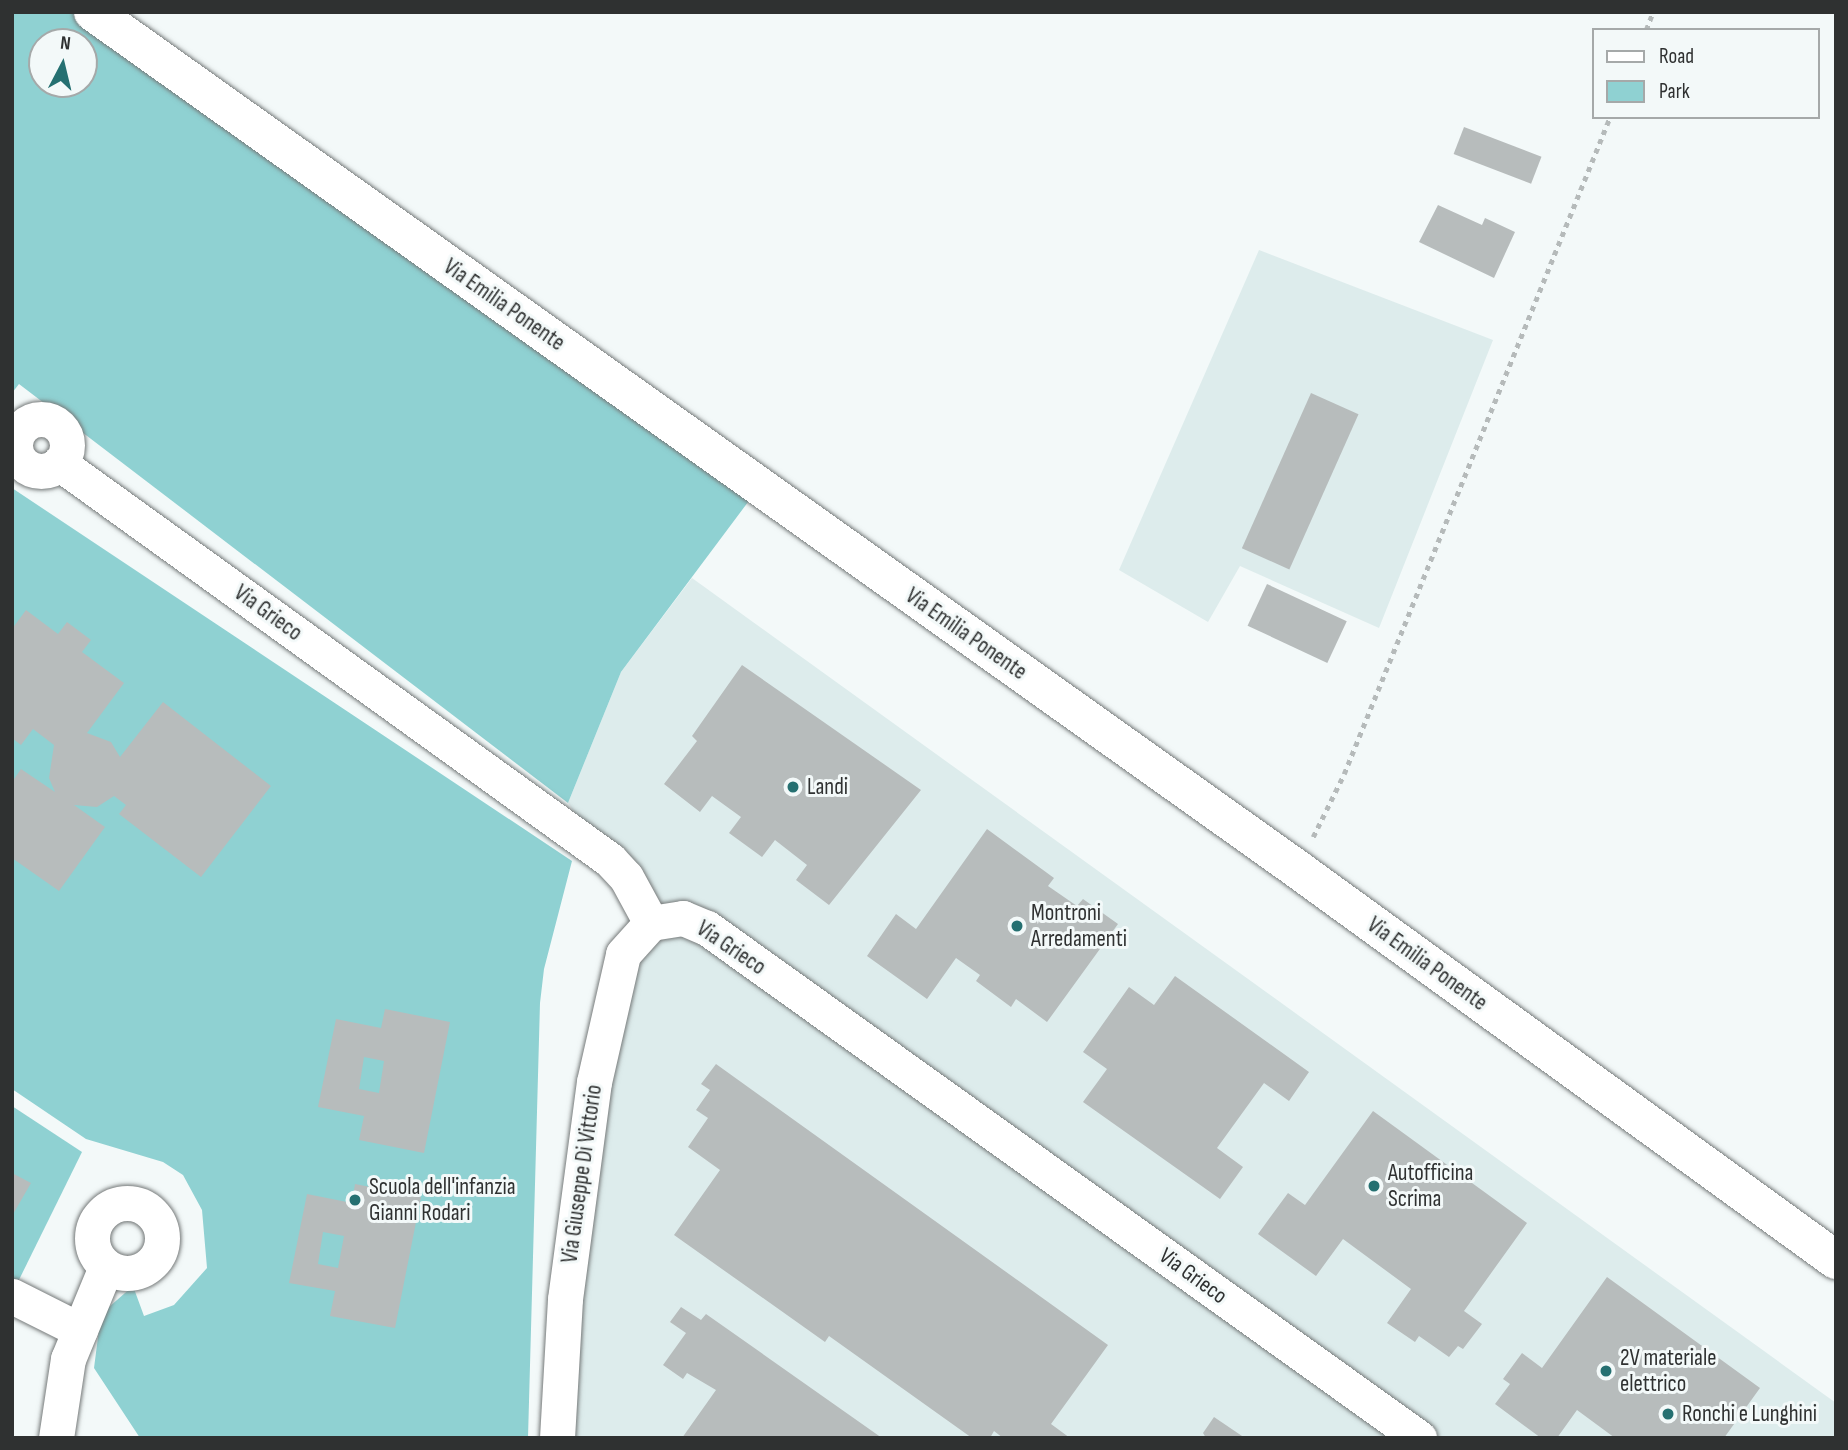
<!DOCTYPE html>
<html>
<head>
<meta charset="utf-8">
<style>
	body { margin:0 }
	#map { position:relative; width:1848px; height:1450px; overflow:hidden; background:#f3f9f9; font-family:"Sofia Sans Condensed",sans-serif }
	div>[style] { position:absolute }
	.built>* { inset:0; background:#ddecec }
	.green>* { inset:0; background:#8fd1d2 }
	.building>* { inset:0; background:#b7bcbc; transform-origin:0 0 }
	.path>* { height:4.5px; margin-top:-2.25px; transform-origin:0; background:repeating-linear-gradient(90deg,#b5baba 0 5px,transparent 0 10px) }
	.roads { filter:drop-shadow(0 0 2px #767a7a) drop-shadow(0 0 2px #767a7a) }
	.minor>* { height:35px; margin:-17.5px; padding:0 17.5px; transform-origin:17.5px; border-radius:17.5px; background:#fff }
	.minor>.ring { margin:-17.5px; padding:0; box-sizing:content-box; background:none; border:35px solid #fff; border-radius:50% }
	.major>* { height:38px; margin:-19px; padding:0 19px; transform-origin:19px; border-radius:19px; background:#fff }
	.dots>* { width:19px; height:19px; translate:-50% -50%; box-sizing:border-box; border:4px solid #f3f9f9; border-radius:50% }
	span { translate:-50% -50%; white-space:nowrap; text-align:center; line-height:1.15; -webkit-text-stroke:6px #f3f9f9; paint-order:stroke }
	.street-label { font-size:23px; color:#2f3131 }
	.poi-label { font-size:23px; color:#2f3131 }
	.left { translate:0 -50%; text-align:left }
	.frame { position:absolute; inset:0; border:14px solid #2f3131; pointer-events:none }
	.legend { position:absolute; left:1592px; top:28px; width:228px; height:91px; box-sizing:border-box; background:#f3f9f9; border:2px solid #a5a9a9; margin:0; padding:9px 12px; list-style:none; font-size:21px; color:#2f3131 }
	.legend li { display:flex; align-items:center; gap:14px; height:35px }
	.legend b { width:35px; border:2px solid #a5a9a9 }
	.north { position:absolute; left:28px; top:28px; width:70px; height:70px; box-sizing:border-box; background:#f3f9f9; border:2px solid #a5a9a9; border-radius:50%; rotate:7deg; font-size:19px; font-weight:700; line-height:28px; text-align:center; color:#2f3131 }
	.north::after { content:''; display:block; margin:auto; width:24px; height:32px; background:#257071; clip-path:polygon(50% 0,100% 100%,50% 72%,0 100%) }
</style>
</head>
<body>
<div id="map">
	<div class="built">
		<div style="clip-path:polygon(1259px 250px,1493px 340px,1379px 628px,1240px 566px,1208px 622px,1119px 570px)"></div>
		<div style="clip-path:polygon(692px 578px,1836px 1403px,1836px 1438px,564px 1438px,572px 1247px,623px 1003px,651px 923px,568px 803px,621px 672px)"></div>
	</div>
	<div class="green">
		<div style="clip-path:polygon(evenodd,12px 12px,97px 12px,763px 482px,621px 672px,568px 803px,19px 384px,12px 393px,12px 12px,42px 42px,84px 42px,84px 84px,42px 84px,42px 42px)"></div>
		<div style="clip-path:polygon(12px 488px,572px 861px,544px 969px,540px 1003px,528px 1438px,140px 1438px,94px 1368px,101px 1314px,133px 1286px,144px 1316px,174px 1305px,207px 1268px,202px 1210px,183px 1175px,163px 1162px,86px 1139px,12px 1089px)"></div>
		<div style="clip-path:polygon(12px 1106px,82px 1152px,12px 1294px)"></div>
	</div>
	<div class="building">
		<div style="left:1464px;top:127px;width:83px;height:29px;rotate:21deg"></div>
		<div style="clip-path:polygon(1438px 205px,1482px 225px,1485px 218px,1515px 232px,1494px 278px,1419px 242px)"></div>
		<div style="left:1311px;top:393px;width:52px;height:170px;rotate:24deg"></div>
		<div style="left:1267px;top:584px;width:88px;height:46px;rotate:25deg"></div>
		<div style="clip-path:polygon(26px 610px,58px 634px,67px 622px,91px 640px,82px 652px,124px 683px,87px 733px,111px 742px,120px 757px,163px 702px,271px 786px,201px 877px,119px 814px,126px 805px,114px 796px,97px 807px,74px 805px,105px 827px,59px 891px,12px 858px,12px 782px,21px 769px,55px 792px,49px 778px,54px 745px,33px 729px,21px 745px,12px 738px,12px 629px)"></div>
		<div style="clip-path:polygon(742px 665px,921px 790px,829px 905px,796px 880px,807px 865px,775px 840px,762px 857px,729px 833px,741px 817px,712px 796px,700px 812px,664px 784px,697px 741px,692px 736px)"></div>
		<div style="clip-path:polygon(987px 829px,1054px 878px,1048px 886px,1077px 906px,1083px 899px,1118px 924px,1047px 1022px,1016px 999px,1011px 1007px,976px 981px,980px 975px,956px 958px,927px 999px,867px 956px,896px 914px,916px 929px)"></div>
		<div style="clip-path:polygon(1175px 976px,1309px 1072px,1289px 1101px,1264px 1083px,1217px 1148px,1243px 1167px,1220px 1199px,1083px 1102px,1107px 1069px,1083px 1052px,1129px 987px,1154px 1005px)"></div>
		<div style="clip-path:polygon(evenodd,385px 1009px,450px 1022px,424px 1153px,359px 1140px,364px 1116px,318px 1107px,336px 1019px,381px 1028px,385px 1009px,364px 1057px,384px 1061px,379px 1093px,359px 1089px,364px 1057px)"></div>
		<div style="clip-path:polygon(716px 1064px,1108px 1345px,1051px 1424px,1070px 1438px,1003px 1438px,994px 1431px,990px 1438px,972px 1438px,829px 1336px,825px 1342px,674px 1235px,720px 1170px,688px 1147px,708px 1118px,696px 1110px,710px 1090px,701px 1084px)"></div>
		<div style="clip-path:polygon(1373px 1111px,1527px 1223px,1464px 1311px,1482px 1324px,1463px 1349px,1458px 1346px,1449px 1357px,1419px 1336px,1415px 1342px,1387px 1323px,1411px 1289px,1343px 1239px,1316px 1276px,1258px 1234px,1288px 1193px,1305px 1205px)"></div>
		<div style="clip-path:polygon(12px 1173px,31px 1183px,12px 1216px)"></div>
		<div style="clip-path:polygon(evenodd,355px 1184px,421px 1197px,395px 1328px,330px 1316px,335px 1291px,289px 1283px,307px 1194px,352px 1203px,355px 1184px,323px 1232px,344px 1236px,338px 1268px,318px 1264px,323px 1232px)"></div>
		<div style="clip-path:polygon(1607px 1277px,1760px 1388px,1724px 1438px,1615px 1438px,1577px 1410px,1557px 1438px,1541px 1438px,1495px 1404px,1510px 1384px,1503px 1379px,1522px 1353px,1542px 1368px)"></div>
		<div style="clip-path:polygon(681px 1307px,701px 1320px,706px 1314px,882px 1438px,682px 1438px,716px 1390px,687px 1373px,683px 1379px,663px 1365px,686px 1333px,670px 1322px)"></div>
		<div style="clip-path:polygon(1214px 1417px,1245px 1438px,1206px 1438px,1203px 1433px)"></div>
	</div>
	<div class="path">
		<div style="left:1646px;top:30px;width:19px;rotate:-69deg"></div>
		<div style="left:1313px;top:837px;width:70px;rotate:-63.8deg"></div>
		<div style="left:1344px;top:774px;width:709px;rotate:-67.96deg"></div>
	</div>
	<div class="roads">
		<div class="minor">
			<div class="ring" style="left:15px;top:419px;width:17px;height:17px"></div>
			<div style="left:59px;top:463px;width:679px;rotate:35.77deg"></div>
			<div style="left:610px;top:860px;width:23px;rotate:47deg"></div>
			<div style="left:626px;top:877px;width:52px;rotate:61.5deg"></div>
			<div style="left:651px;top:923px;width:32px;rotate:-9deg"></div>
			<div style="left:683px;top:918px;width:26px;rotate:23deg"></div>
			<div style="left:707px;top:928px;width:876px;rotate:35.61deg"></div>
			<div class="ring" style="left:92px;top:1203px;width:35px;height:35px"></div>
			<div style="left:12px;top:1296px;width:76px;rotate:26.6deg"></div>
			<div style="left:56px;top:1438px;width:80px;rotate:-81.4deg"></div>
			<div style="left:68px;top:1359px;width:100px;rotate:-67.6deg"></div>
			<div style="left:557px;top:1438px;width:139px;rotate:-86.7deg"></div>
			<div style="left:565px;top:1299px;width:219px;rotate:-82.4deg"></div>
			<div style="left:594px;top:1082px;width:131px;rotate:-77.2deg"></div>
			<div style="left:623px;top:954px;width:42px;rotate:-47.9deg"></div>
		</div>
		<div class="major">
			<div style="left:93px;top:12px;width:1478px;rotate:35.44deg"></div>
			<div style="left:1297px;top:869px;width:666px;rotate:35.96deg"></div>
		</div>
	</div>
	<div class="dots">
		<div style="left:793px;top:787px;background:#257071"></div>
		<div style="left:1017px;top:926px;background:#257071"></div>
		<div style="left:1374px;top:1186px;background:#257071"></div>
		<div style="left:355px;top:1200px;background:#257071"></div>
		<div style="left:1606px;top:1371px;background:#257071"></div>
		<div style="left:1668px;top:1414px;background:#257071"></div>
	</div>
	<div class="street-label">
		<span style="left:504px;top:305px;rotate:35deg">Via Emilia Ponente</span>
		<span style="left:268px;top:613px;rotate:36deg">Via Grieco</span>
		<span style="left:966px;top:634px;rotate:35deg">Via Emilia Ponente</span>
		<span style="left:731px;top:948px;rotate:34deg">Via Grieco</span>
		<span style="left:1427px;top:964px;rotate:36deg">Via Emilia Ponente</span>
		<span style="left:582px;top:1174px;rotate:-82deg">Via Giuseppe Di Vittorio</span>
		<span style="left:1193px;top:1276px;rotate:36deg">Via Grieco</span>
	</div>
	<div class="poi-label">
		<span class="left" style="left:807px;top:787px">Landi</span>
		<span class="left" style="left:1031px;top:926px">Montroni<br>Arredamenti</span>
		<span class="left" style="left:1388px;top:1186px">Autofficina<br>Scrima</span>
		<span class="left" style="left:369px;top:1200px">Scuola dell'infanzia<br>Gianni Rodari</span>
		<span class="left" style="left:1620px;top:1371px">2V materiale<br>elettrico</span>
		<span class="left" style="left:1682px;top:1414px">Ronchi e Lunghini</span>
	</div>
	<div class="frame"></div>
	<ul class="legend">
	<li><b style="height:9px;background:#fff"></b>Road</li>
	<li><b style="height:19px;background:#8fd1d2"></b>Park</li>
	</ul>
	<div class="north">N</div>
</div>
</body>
</html>
